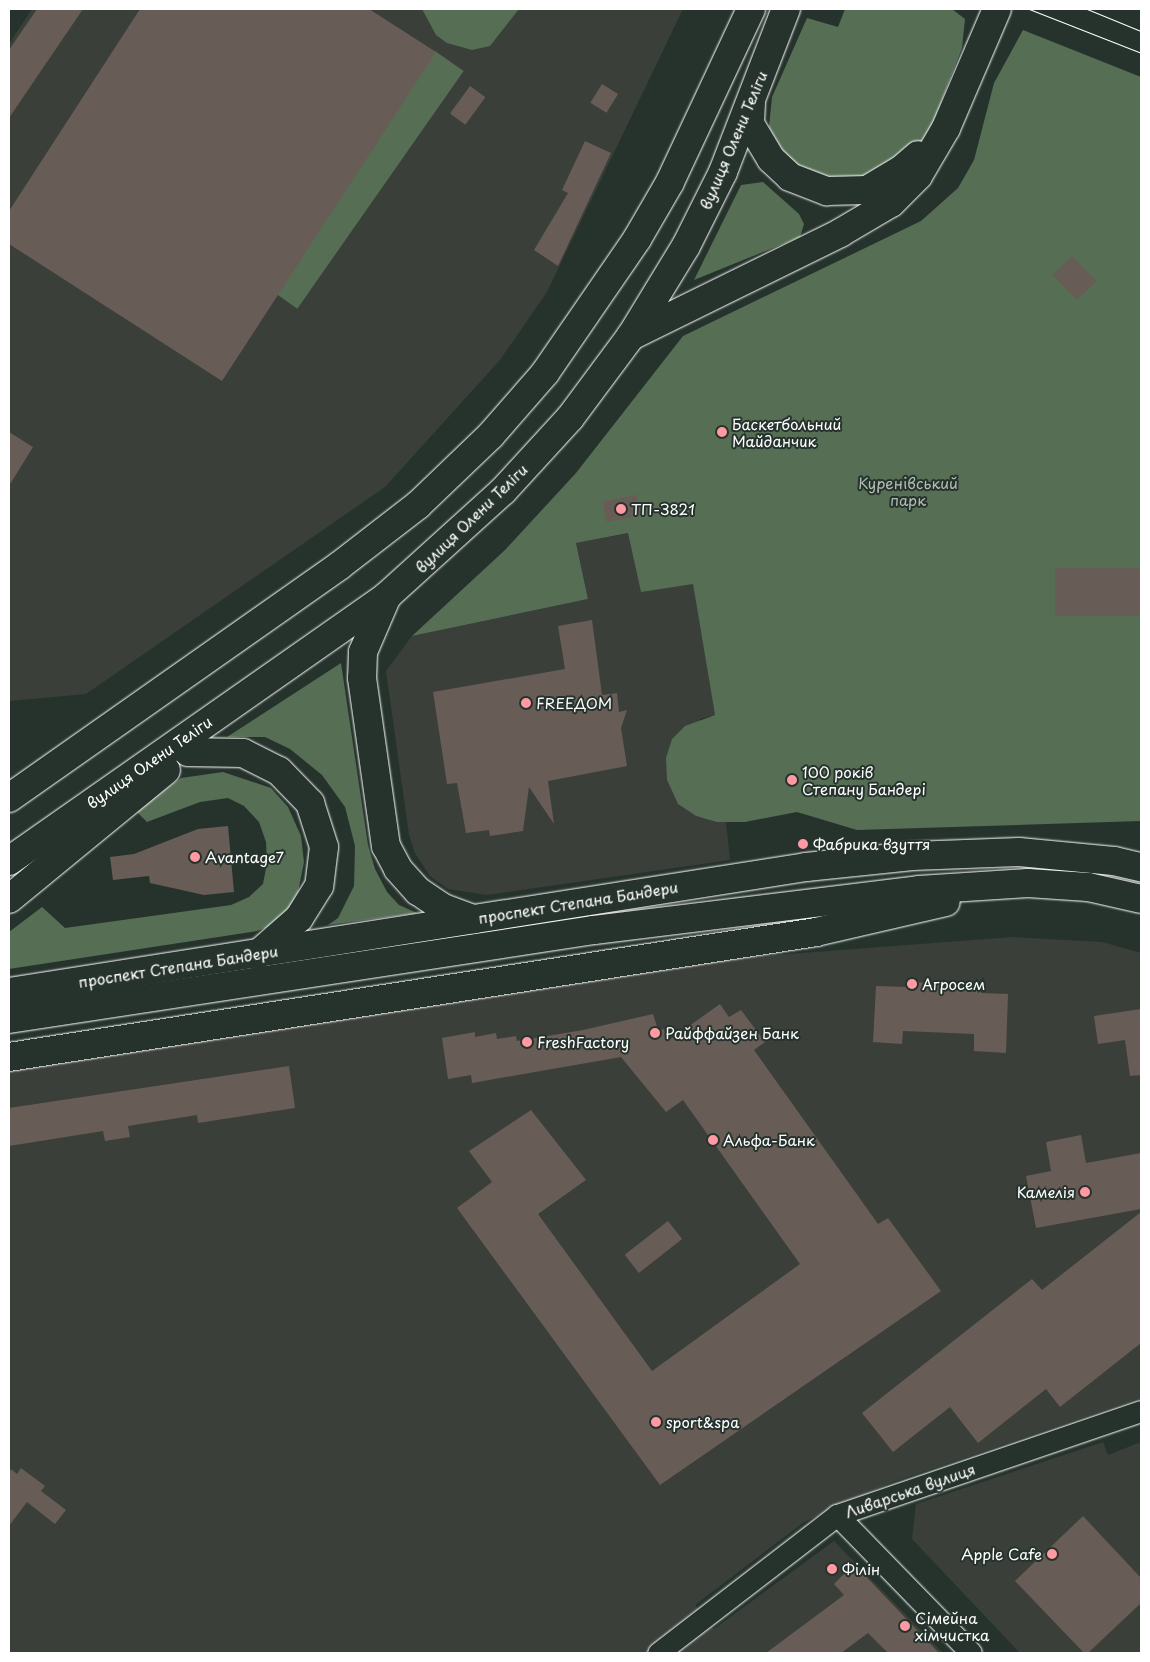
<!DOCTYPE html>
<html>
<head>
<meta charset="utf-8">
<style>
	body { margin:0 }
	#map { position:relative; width:1150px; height:1662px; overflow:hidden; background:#26332d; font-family:"Playpen Sans",sans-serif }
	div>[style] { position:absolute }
	.built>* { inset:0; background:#3a3f3a }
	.green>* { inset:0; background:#556e54; transform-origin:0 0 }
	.building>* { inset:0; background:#685c57; transform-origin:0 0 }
	.roads { filter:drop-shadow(0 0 1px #fff) drop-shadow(0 0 1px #fff) }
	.minor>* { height:21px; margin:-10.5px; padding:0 10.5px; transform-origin:10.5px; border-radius:10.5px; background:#26332d }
	.secondary>* { height:28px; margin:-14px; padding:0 14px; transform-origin:14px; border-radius:14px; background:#26332d }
	.primary>* { height:28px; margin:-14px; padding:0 14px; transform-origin:14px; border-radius:14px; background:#26332d }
	.tram>* { height:1px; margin:-0.5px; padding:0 0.5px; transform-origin:0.5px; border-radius:0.5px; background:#fff }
	.dots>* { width:14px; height:14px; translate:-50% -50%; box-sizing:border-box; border:2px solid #26332d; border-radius:50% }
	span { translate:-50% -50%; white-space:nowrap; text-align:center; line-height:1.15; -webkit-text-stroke:4px #26332d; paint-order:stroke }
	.street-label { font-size:15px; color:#fff }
	.poi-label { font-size:15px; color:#fff }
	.left { translate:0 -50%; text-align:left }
	.right { translate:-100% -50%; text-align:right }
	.park-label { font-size:15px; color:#b2beb2 }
	.frame { position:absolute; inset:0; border:10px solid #fff; pointer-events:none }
</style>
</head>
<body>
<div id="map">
	<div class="built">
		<div style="clip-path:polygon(32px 9px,683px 9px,547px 292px,500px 360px,385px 487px,86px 694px,9px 701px,9px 44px)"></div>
		<div style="clip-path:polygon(629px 533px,641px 591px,693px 583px,715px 715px,700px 719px,667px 779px,678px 804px,696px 816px,726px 822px,730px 860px,487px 895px,448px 889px,430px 876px,415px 853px,409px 835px,386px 671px,412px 636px,588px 599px,576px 543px)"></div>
		<div style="clip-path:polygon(1013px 937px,1102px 942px,1141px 953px,1141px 1398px,890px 1483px,804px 1522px,695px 1605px,714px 1629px,834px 1541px,943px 1653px,9px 1653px,9px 1070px,724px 959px)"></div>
		<div style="clip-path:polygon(1103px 1442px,1108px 1455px,1141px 1442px,1141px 1653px,1020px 1653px,912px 1539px,916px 1504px)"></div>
	</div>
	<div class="green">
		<div style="clip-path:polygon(422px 9px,519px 9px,490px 46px,472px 50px,447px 43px,436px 35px)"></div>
		<div style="clip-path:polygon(845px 9px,952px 9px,965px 19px,962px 48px,929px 133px,912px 150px,867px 180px,839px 182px,790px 163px,769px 127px,772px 97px,807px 18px,838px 27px)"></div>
		<div style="clip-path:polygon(1023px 30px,1141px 77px,1141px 821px,857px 830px,797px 812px,745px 822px,717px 822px,696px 816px,678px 804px,667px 780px,666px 758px,672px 739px,685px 726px,715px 715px,693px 584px,641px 592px,628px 533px,576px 543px,588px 599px,412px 636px,505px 550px,576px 473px,683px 336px,921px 221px,958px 188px,974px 160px,994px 83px)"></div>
		<div style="left:435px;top:51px;width:35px;height:290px;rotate:35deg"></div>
		<div style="clip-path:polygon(763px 182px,799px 214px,804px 224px,800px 237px,694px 280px,741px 185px)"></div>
		<div style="clip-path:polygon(341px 663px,368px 845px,375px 869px,387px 892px,399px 905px,417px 913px,328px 925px,338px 918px,354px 886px,355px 846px,345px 807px,322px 775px,290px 749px,265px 737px,227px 737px)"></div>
		<div style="clip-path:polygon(223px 772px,271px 788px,288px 807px,301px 836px,304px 862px,298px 892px,283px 921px,257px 931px,9px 969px,9px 932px,42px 907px,65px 928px,231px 905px,249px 897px,263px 884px,267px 863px,266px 842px,259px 822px,244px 806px,228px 798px,200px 802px,147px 822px,136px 811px,181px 778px)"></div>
	</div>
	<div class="building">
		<div style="clip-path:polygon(37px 9px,83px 9px,9px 118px,9px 50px)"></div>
		<div style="clip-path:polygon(140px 9px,369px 9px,436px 52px,222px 381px,9px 244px,9px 211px)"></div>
		<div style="left:602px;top:84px;width:19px;height:22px;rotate:32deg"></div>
		<div style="left:470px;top:86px;width:19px;height:34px;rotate:36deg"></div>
		<div style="clip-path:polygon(585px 141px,611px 153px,558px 266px,534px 250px,568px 193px,562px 190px)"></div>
		<div style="left:1072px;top:256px;width:35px;height:27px;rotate:46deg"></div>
		<div style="clip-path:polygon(9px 432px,33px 447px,9px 486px)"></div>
		<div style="left:636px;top:495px;width:21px;height:34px;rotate:79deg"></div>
		<div style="left:1141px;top:568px;width:48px;height:86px;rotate:90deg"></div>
		<div style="clip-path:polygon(592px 620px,602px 695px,617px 693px,619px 712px,627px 710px,621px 728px,627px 766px,548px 781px,554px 824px,529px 787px,523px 831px,490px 836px,489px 830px,466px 833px,457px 783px,447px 784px,433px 692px,565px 669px,558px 626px)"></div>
		<div style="clip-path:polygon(228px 826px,234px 892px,204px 895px,150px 883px,149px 876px,113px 880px,110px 857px,134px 854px,198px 829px)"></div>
		<div style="clip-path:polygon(908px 982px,981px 985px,981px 993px,1008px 994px,1006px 1053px,974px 1051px,974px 1034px,903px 1031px,902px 1044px,873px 1042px,876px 986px,908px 987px)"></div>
		<div style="clip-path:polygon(720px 1004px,729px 1017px,741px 1010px,765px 1042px,754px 1050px,878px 1224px,888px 1218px,941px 1291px,660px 1485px,457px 1208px,492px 1182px,469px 1151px,531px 1110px,586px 1180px,538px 1214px,652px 1371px,800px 1264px,683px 1100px,666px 1112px,621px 1057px,472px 1083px,471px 1075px,448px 1079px,442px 1038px,475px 1032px,475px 1037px,496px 1033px,497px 1039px,516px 1036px,517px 1041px,583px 1030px,653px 1014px,658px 1030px,664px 1029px,668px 1041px)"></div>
		<div style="clip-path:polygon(1141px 1009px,1141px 1075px,1130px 1076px,1125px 1040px,1098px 1044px,1094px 1016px)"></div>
		<div style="clip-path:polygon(289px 1066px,295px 1108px,198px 1123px,197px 1115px,128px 1126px,130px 1137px,105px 1141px,103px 1131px,9px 1146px,9px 1108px)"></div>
		<div style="clip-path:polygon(1081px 1135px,1086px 1163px,1141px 1153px,1141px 1209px,1036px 1228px,1026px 1176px,1051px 1171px,1046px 1142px)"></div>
		<div style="clip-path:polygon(1141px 1212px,1141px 1343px,1060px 1407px,1046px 1389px,978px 1443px,950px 1407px,893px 1452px,862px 1413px,1032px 1279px,1042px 1290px)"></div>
		<div style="left:668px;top:1221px;width:23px;height:55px;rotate:52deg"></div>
		<div style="clip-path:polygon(21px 1468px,45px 1486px,41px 1491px,66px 1510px,55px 1524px,27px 1502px,9px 1526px,9px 1472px,11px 1469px,17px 1474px)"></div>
		<div style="clip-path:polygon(1083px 1516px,1141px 1578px,1141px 1603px,1088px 1653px,1084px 1653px,1015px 1581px)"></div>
		<div style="clip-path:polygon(854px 1564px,939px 1653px,888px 1653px,868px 1633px,841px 1653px,766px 1653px,844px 1595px,834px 1584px)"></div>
	</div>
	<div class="roads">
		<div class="minor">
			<div style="left:837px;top:1515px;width:192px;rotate:45.8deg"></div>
			<div style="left:658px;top:1653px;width:226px;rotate:-37.6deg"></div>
			<div style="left:837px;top:1515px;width:321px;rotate:-18.9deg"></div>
		</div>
		<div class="secondary">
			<div style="left:751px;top:103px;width:21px;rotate:93deg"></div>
			<div style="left:750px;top:124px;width:41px;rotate:59deg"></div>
			<div style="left:771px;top:159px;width:26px;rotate:43deg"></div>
			<div style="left:790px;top:177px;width:40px;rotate:21deg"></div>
			<div style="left:827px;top:191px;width:40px;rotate:-1.4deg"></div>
			<div style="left:867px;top:190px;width:41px;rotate:-31deg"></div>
			<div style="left:902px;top:169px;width:21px;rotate:-41deg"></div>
			<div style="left:631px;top:336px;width:233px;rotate:-26.2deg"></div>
			<div style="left:840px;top:233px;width:59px;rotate:-30.5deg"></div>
			<div style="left:891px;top:203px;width:38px;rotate:-45deg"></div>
			<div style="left:918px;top:176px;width:56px;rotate:-59.7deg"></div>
			<div style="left:946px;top:128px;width:129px;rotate:-66.8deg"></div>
		</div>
		<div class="primary">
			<div style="left:387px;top:596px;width:61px;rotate:113.2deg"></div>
			<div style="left:363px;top:652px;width:26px;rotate:92deg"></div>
			<div style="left:362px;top:678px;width:170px;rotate:81.9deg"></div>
			<div style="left:386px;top:846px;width:26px;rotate:62deg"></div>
			<div style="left:398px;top:869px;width:30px;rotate:48deg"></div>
			<div style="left:418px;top:891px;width:30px;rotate:34deg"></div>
			<div style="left:443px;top:908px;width:33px;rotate:20deg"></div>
			<div style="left:188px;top:752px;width:55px;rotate:1deg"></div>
			<div style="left:243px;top:753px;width:40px;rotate:26.6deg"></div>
			<div style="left:279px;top:771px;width:45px;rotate:45.9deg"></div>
			<div style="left:310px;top:803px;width:46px;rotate:72.3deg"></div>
			<div style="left:324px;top:847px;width:39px;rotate:97deg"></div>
			<div style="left:319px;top:886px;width:38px;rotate:122deg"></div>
			<div style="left:299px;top:918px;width:55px;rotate:138.7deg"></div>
			<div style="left:9px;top:798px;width:403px;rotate:-35.1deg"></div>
			<div style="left:339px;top:566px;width:100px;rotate:-37.7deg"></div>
			<div style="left:418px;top:505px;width:101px;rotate:-43.8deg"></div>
			<div style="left:491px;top:435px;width:82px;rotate:-48.9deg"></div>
			<div style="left:545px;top:373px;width:163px;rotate:-55.5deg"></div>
			<div style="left:637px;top:239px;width:66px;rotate:-59.9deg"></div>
			<div style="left:670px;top:182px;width:191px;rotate:-64.9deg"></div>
			<div style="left:9px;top:861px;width:462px;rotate:-35deg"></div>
			<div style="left:387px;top:596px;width:156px;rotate:-42.2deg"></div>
			<div style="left:503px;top:491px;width:99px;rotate:-47.5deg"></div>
			<div style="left:570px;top:418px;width:102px;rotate:-53.4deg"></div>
			<div style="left:631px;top:336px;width:105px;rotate:-58.6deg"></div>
			<div style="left:686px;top:246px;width:83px;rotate:-63.4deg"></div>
			<div style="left:723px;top:172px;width:175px;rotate:-68.9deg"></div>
			<div style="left:9px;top:899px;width:203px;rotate:-39.4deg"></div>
			<div style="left:9px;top:992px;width:807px;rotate:-8.91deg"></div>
			<div style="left:806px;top:867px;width:107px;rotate:-5.9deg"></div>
			<div style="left:912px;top:856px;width:107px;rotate:-2.1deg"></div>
			<div style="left:1019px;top:852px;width:95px;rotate:5.4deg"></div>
			<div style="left:1114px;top:861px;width:28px;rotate:13deg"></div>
			<div style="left:9px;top:1019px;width:592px;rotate:-8.65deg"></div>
			<div style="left:594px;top:930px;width:327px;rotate:-7deg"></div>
			<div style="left:919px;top:890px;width:109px;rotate:-3.7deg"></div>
			<div style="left:1028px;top:883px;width:60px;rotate:3.8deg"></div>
			<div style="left:1088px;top:887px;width:54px;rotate:12.8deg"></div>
			<div style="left:9px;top:1057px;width:817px;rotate:-8.8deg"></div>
			<div style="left:816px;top:932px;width:133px;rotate:-13deg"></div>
		</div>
	</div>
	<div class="tram">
		<div style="left:1029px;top:9px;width:120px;rotate:21.4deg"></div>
		<div style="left:1087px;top:9px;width:58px;rotate:22.2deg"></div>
	</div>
	<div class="dots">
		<div style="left:722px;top:432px;background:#ff9aa2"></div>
		<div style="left:621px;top:509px;background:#ff9aa2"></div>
		<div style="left:526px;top:703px;background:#ff9aa2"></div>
		<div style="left:792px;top:780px;background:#ff9aa2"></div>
		<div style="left:803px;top:844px;background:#ff9aa2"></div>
		<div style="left:195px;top:857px;background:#ff9aa2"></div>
		<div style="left:912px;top:984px;background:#ff9aa2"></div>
		<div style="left:655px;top:1033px;background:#ff9aa2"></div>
		<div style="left:527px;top:1042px;background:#ff9aa2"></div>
		<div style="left:713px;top:1140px;background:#ff9aa2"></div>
		<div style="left:1085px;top:1192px;background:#ff9aa2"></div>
		<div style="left:656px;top:1422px;background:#ff9aa2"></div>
		<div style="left:1052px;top:1554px;background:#ff9aa2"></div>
		<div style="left:832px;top:1569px;background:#ff9aa2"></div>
		<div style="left:905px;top:1626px;background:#ff9aa2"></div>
	</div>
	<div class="street-label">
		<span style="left:733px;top:140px;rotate:-67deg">вулиця Олени Теліги</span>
		<span style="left:471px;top:518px;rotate:-44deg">вулиця Олени Теліги</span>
		<span style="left:149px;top:762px;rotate:-35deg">вулиця Олени Теліги</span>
		<span style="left:578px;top:902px;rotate:-9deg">проспект Степана Бандери</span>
		<span style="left:178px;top:966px;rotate:-9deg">проспект Степана Бандери</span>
		<span style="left:910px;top:1490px;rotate:-19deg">Ливарська вулиця</span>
	</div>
	<div class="poi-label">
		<span class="left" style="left:732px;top:432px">Баскетбольний<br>Майданчик</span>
		<span class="left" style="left:631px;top:509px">ТП-3821</span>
		<span class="left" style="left:536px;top:703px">FREEДОМ</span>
		<span class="left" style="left:802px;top:780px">100 років<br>Степану Бандері</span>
		<span class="left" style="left:813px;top:844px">Фабрика взуття</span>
		<span class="left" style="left:205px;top:857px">Avantage7</span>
		<span class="left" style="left:922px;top:984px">Агросем</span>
		<span class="left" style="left:665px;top:1033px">Райффайзен Банк</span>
		<span class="left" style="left:537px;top:1042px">FreshFactory</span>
		<span class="left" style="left:723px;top:1140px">Альфа-Банк</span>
		<span class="right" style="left:1075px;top:1192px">Камелія</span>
		<span class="left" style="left:666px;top:1422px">sport&amp;spa</span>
		<span class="right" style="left:1042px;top:1554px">Apple Cafe</span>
		<span class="left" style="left:842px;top:1569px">Філін</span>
		<span class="left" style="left:915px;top:1626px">Сімейна<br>хімчистка</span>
	</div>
	<div class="park-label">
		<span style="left:908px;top:491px">Куренівський<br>парк</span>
	</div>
	<div class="frame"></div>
</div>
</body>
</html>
